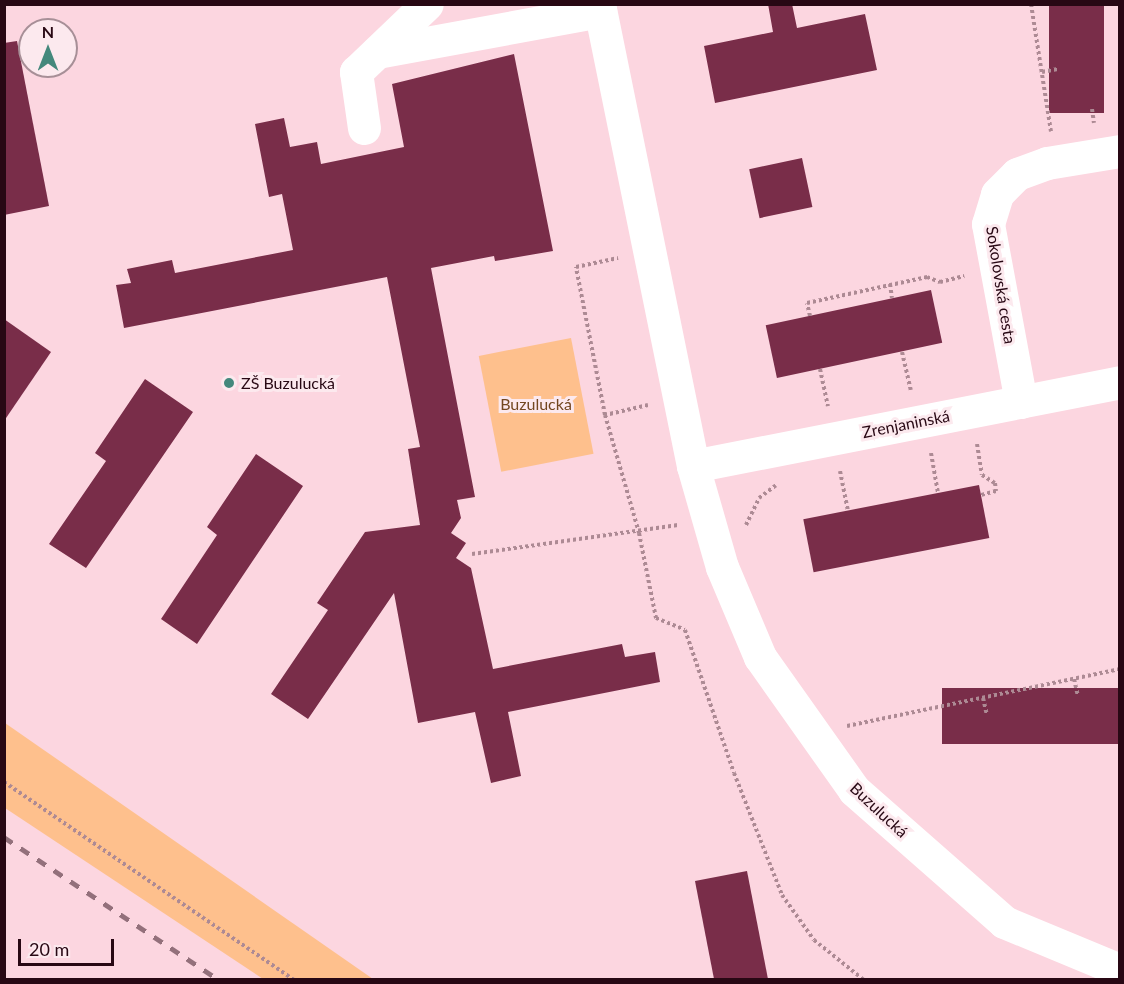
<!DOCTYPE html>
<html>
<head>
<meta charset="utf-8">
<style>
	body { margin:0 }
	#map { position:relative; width:1124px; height:984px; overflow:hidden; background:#fcd6e0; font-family:Lato,sans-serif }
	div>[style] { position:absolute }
	.green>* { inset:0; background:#fec08d; transform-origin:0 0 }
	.building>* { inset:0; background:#792d49; transform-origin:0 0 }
	.path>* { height:4px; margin-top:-2px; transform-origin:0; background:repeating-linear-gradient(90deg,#ad8a94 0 3px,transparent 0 6px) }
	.minor>* { height:33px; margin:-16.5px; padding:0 16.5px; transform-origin:16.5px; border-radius:16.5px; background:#fff }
	.rail>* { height:4.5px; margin-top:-2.25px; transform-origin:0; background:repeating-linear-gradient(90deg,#93707b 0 10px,transparent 0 20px) }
	.dots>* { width:16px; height:16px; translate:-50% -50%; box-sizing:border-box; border:3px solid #fce9ee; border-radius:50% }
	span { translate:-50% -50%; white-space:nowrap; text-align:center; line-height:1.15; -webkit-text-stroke:6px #fce9ee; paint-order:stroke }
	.street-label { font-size:16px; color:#280814 }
	.poi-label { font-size:16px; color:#280814 }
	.left { translate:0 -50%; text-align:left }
	.park-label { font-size:16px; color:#734720 }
	.frame { position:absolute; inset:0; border:6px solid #280814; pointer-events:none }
	.north { position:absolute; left:18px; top:18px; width:60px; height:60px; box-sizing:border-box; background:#fce9ee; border:2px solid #a78f97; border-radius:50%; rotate:0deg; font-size:16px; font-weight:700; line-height:24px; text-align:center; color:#280814 }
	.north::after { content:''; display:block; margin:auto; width:21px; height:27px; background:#44887c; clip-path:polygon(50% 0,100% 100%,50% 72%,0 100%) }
	.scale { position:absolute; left:18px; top:939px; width:96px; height:27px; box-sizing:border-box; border:3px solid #280814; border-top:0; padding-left:8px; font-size:18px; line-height:21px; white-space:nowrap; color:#280814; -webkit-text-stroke:4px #fce9ee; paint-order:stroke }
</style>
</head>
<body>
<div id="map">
	<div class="green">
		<div style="left:571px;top:338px;width:118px;height:94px;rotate:79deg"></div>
		<div style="clip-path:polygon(5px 723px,205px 862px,373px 979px,263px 979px,5px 808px)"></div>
	</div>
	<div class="building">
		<div style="clip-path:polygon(768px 4px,792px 4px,797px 28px,865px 14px,877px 70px,715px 103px,704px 46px,773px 32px)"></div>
		<div style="left:1049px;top:4px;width:55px;height:109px"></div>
		<div style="clip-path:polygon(17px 41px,49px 206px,4px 215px,4px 43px)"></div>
		<div style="clip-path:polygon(514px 54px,553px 251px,495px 261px,494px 256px,431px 268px,475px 497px,457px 500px,461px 518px,451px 533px,466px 543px,456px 558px,471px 568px,493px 669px,622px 644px,625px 657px,655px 652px,660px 682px,508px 712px,521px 776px,491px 783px,475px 712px,418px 723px,394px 593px,308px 719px,271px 694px,328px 610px,317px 603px,365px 532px,420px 525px,408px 449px,420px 447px,387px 277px,124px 328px,116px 285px,131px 283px,127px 269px,172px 260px,175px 273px,293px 250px,282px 194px,269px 197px,255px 124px,284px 118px,290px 147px,317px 142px,321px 164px,404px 147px,392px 84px)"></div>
		<div style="left:802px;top:158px;width:50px;height:54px;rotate:78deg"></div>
		<div style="left:931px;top:290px;width:54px;height:169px;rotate:78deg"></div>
		<div style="clip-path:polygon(4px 319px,51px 352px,4px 421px)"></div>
		<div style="clip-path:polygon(145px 379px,193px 412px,86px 568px,49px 544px,106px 461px,95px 453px)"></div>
		<div style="clip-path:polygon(256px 454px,303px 486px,197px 644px,161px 619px,217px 535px,207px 527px)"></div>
		<div style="left:979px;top:485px;width:54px;height:179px;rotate:79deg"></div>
		<div style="left:1119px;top:688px;width:56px;height:177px;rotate:90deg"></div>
		<div style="left:747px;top:871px;width:111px;height:53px;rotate:79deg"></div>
	</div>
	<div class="path">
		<div style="left:1031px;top:4px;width:129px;rotate:81.1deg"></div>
		<div style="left:1042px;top:72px;width:16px;rotate:-11deg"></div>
		<div style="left:1092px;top:109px;width:14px;rotate:82deg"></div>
		<div style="left:890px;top:284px;width:14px;rotate:82deg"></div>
		<div style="left:810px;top:316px;width:13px;rotate:-103deg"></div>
		<div style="left:807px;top:303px;width:123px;rotate:-12.2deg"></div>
		<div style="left:927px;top:277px;width:14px;rotate:21deg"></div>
		<div style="left:940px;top:282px;width:25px;rotate:-14deg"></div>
		<div style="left:902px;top:352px;width:39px;rotate:77deg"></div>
		<div style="left:820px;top:369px;width:38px;rotate:78deg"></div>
		<div style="left:648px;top:405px;width:44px;rotate:166.9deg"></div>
		<div style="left:605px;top:415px;width:123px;rotate:73.9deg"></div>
		<div style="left:639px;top:533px;width:87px;rotate:78.7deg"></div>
		<div style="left:656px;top:618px;width:31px;rotate:22deg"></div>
		<div style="left:685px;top:630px;width:151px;rotate:71.1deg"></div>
		<div style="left:734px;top:773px;width:131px;rotate:68.5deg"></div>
		<div style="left:782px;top:895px;width:55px;rotate:54.6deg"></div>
		<div style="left:814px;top:940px;width:64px;rotate:38.7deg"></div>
		<div style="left:605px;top:415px;width:151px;rotate:-101.1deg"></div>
		<div style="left:576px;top:267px;width:43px;rotate:-12.1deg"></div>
		<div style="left:977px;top:444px;width:31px;rotate:81deg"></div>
		<div style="left:982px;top:475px;width:15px;rotate:32deg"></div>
		<div style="left:995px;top:483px;width:8px;rotate:83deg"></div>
		<div style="left:996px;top:491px;width:16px;rotate:165deg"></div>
		<div style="left:931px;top:453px;width:41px;rotate:80.1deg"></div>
		<div style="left:840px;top:471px;width:41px;rotate:78.7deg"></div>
		<div style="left:746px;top:525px;width:30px;rotate:-64deg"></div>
		<div style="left:759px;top:498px;width:21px;rotate:-37deg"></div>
		<div style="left:472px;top:554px;width:208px;rotate:-8deg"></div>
		<div style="left:1074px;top:679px;width:17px;rotate:77deg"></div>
		<div style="left:983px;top:698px;width:17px;rotate:77deg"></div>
		<div style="left:847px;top:726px;width:279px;rotate:-11.8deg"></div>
		<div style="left:4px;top:782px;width:351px;rotate:34.3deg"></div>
	</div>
	<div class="minor">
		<div style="left:599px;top:4px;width:471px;rotate:78.5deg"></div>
		<div style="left:693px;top:466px;width:105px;rotate:74deg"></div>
		<div style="left:722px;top:567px;width:98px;rotate:67.1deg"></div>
		<div style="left:760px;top:657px;width:163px;rotate:54.7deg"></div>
		<div style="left:854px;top:790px;width:200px;rotate:41.3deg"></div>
		<div style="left:1004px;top:922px;width:126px;rotate:22.5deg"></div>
		<div style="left:377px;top:52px;width:227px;rotate:-10.4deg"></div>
		<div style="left:364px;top:128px;width:57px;rotate:-98.1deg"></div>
		<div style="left:356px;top:72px;width:98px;rotate:-43.8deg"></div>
		<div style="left:1021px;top:402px;width:181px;rotate:-100.5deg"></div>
		<div style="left:988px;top:224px;width:31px;rotate:-73deg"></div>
		<div style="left:997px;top:194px;width:28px;rotate:-45deg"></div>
		<div style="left:1017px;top:174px;width:32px;rotate:-20deg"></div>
		<div style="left:1047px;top:163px;width:74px;rotate:-9.3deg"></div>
		<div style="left:693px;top:466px;width:435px;rotate:-11.1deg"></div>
	</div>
	<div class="rail">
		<div style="left:4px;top:837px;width:258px;rotate:33.6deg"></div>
	</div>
	<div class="dots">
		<div style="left:229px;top:383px;background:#44887c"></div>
	</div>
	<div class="street-label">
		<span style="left:1001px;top:285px;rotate:81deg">Sokolovská cesta</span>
		<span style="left:906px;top:424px;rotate:-11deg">Zrenjaninská</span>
		<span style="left:879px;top:810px;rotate:43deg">Buzulucká</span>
	</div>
	<div class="poi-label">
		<span class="left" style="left:241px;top:383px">ZŠ Buzulucká</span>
	</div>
	<div class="park-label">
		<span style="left:536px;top:404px">Buzulucká</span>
	</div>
	<div class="frame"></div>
	<div class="north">N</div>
	<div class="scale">20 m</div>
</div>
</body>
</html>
